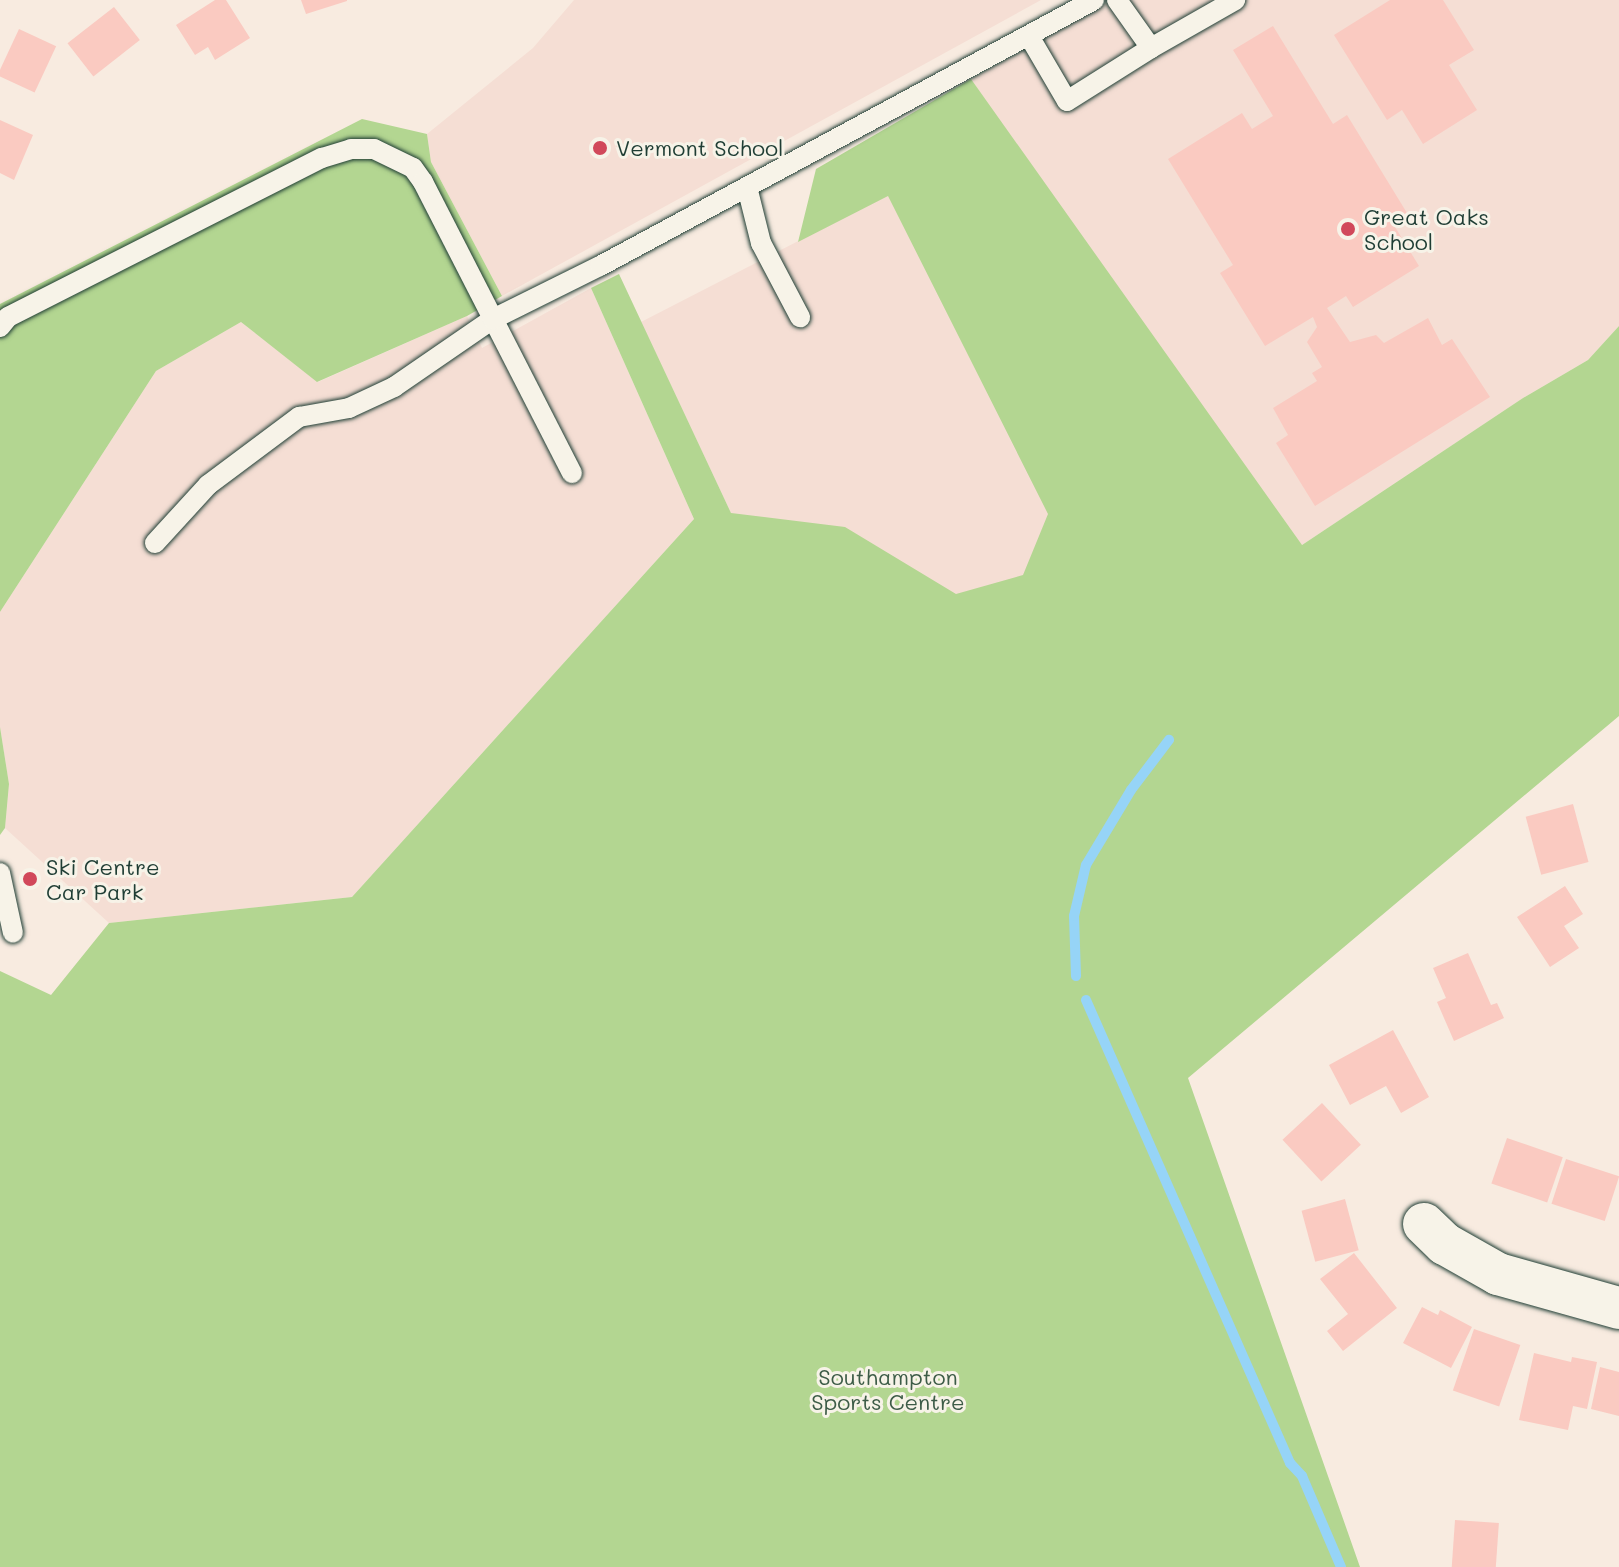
<!DOCTYPE html>
<html>
<head>
<meta charset="utf-8">
<style>
	body { margin:0 }
	#map { position:relative; width:1619px; height:1567px; overflow:hidden; background:#f8ebe0; font-family:Mali,sans-serif }
	div>[style] { position:absolute }
	.built>* { inset:0; background:#f5ded4 }
	.green>* { inset:0; background:#b3d691 }
	.stream>* { height:10px; margin:-5px; padding:0 5px; transform-origin:5px; border-radius:5px; background:#96d4f7 }
	.building>* { inset:0; background:#facac1; transform-origin:0 0 }
	.roads { filter:drop-shadow(0 0 2px #1f3d34) drop-shadow(0 0 2px #1f3d34) }
	.lane>* { height:20px; margin:-10px; padding:0 10px; transform-origin:10px; border-radius:10px; background:#f7f3e8 }
	.street>* { height:42px; margin:-21px; padding:0 21px; transform-origin:21px; border-radius:21px; background:#f7f3e8 }
	.dots>* { width:22px; height:22px; translate:-50% -50%; box-sizing:border-box; border:4px solid #f7f3e8; border-radius:50% }
	span { translate:-50% -50%; white-space:nowrap; text-align:center; line-height:1.15; -webkit-text-stroke:6px #f7f3e8; paint-order:stroke }
	.poi-label { font-size:22px; color:#1f3d34 }
	.left { translate:0 -50%; text-align:left }
	.park-label { font-size:22px; color:#3d5c47 }
</style>
</head>
<body>
<div id="map">
	<div class="built">
		<div style="clip-path:polygon(574px 0,1041px 0,502px 296px,431px 162px,427px 134px,533px 48px)"></div>
		<div style="clip-path:polygon(1112px 0,1619px 0,1619px 326px,1588px 360px,1523px 398px,1060px 706px,731px 513px,641px 322px,1008px 133px,971px 79px)"></div>
		<div style="clip-path:polygon(591px 288px,694px 519px,352px 897px,109px 923px,5px 828px,9px 784px,0 727px,0 612px,156px 371px,241px 322px,318px 382px,467px 316px,482px 348px)"></div>
	</div>
	<div class="green">
		<div style="clip-path:polygon(971px 79px,1302px 545px,1523px 398px,1588px 360px,1619px 326px,1619px 716px,1188px 1078px,1360px 1567px,0 1567px,0 971px,51px 995px,109px 923px,352px 897px,694px 519px,591px 288px,619px 274px,731px 513px,845px 527px,956px 594px,1023px 575px,1048px 514px,888px 196px,798px 242px,816px 169px)"></div>
		<div style="clip-path:polygon(362px 119px,427px 134px,431px 162px,502px 296px,467px 316px,317px 382px,241px 322px,156px 371px,0 612px,0 304px)"></div>
		<div style="clip-path:polygon(0 727px,9px 784px,5px 828px,0 835px)"></div>
	</div>
	<div class="stream">
		<div style="left:1076px;top:976px;width:60px;rotate:-91.9deg"></div>
		<div style="left:1074px;top:916px;width:52px;rotate:-76.8deg"></div>
		<div style="left:1086px;top:865px;width:87px;rotate:-59deg"></div>
		<div style="left:1131px;top:790px;width:63px;rotate:-52.8deg"></div>
		<div style="left:1086px;top:1000px;width:506px;rotate:66.22deg"></div>
		<div style="left:1290px;top:1463px;width:18px;rotate:47deg"></div>
		<div style="left:1302px;top:1476px;width:99px;rotate:66.8deg"></div>
	</div>
	<div class="building">
		<div style="clip-path:polygon(215px 0,226px 0,250px 38px,215px 60px,208px 47px,195px 55px,176px 25px)"></div>
		<div style="clip-path:polygon(301px 0,347px 0,347px 1px,306px 14px)"></div>
		<div style="clip-path:polygon(1390px 0,1443px 0,1474px 50px,1449px 65px,1477px 110px,1423px 144px,1402px 110px,1387px 120px,1334px 35px)"></div>
		<div style="left:114px;top:7px;width:42px;height:59px;rotate:52deg"></div>
		<div style="clip-path:polygon(1273px 26px,1333px 124px,1347px 115px,1407px 213px,1392px 222px,1419px 266px,1353px 307px,1346px 296px,1327px 308px,1350px 342px,1376px 335px,1384px 343px,1428px 318px,1442px 345px,1452px 339px,1490px 397px,1315px 506px,1276px 443px,1288px 435px,1273px 408px,1317px 381px,1312px 373px,1322px 367px,1307px 342px,1317px 327px,1313px 317px,1265px 346px,1220px 273px,1233px 265px,1168px 159px,1242px 113px,1252px 129px,1273px 116px,1233px 50px)"></div>
		<div style="left:19px;top:29px;width:41px;height:51px;rotate:25deg"></div>
		<div style="clip-path:polygon(0 120px,33px 135px,14px 180px,0 173px)"></div>
		<div style="left:1573px;top:804px;width:60px;height:49px;rotate:75deg"></div>
		<div style="clip-path:polygon(1565px 886px,1583px 914px,1564px 926px,1579px 948px,1550px 967px,1517px 917px)"></div>
		<div style="clip-path:polygon(1468px 953px,1491px 1005px,1497px 1003px,1504px 1018px,1454px 1041px,1437px 1002px,1446px 998px,1433px 968px)"></div>
		<div style="clip-path:polygon(1393px 1030px,1429px 1097px,1401px 1113px,1386px 1086px,1350px 1105px,1329px 1065px)"></div>
		<div style="left:1322px;top:1103px;width:57px;height:54px;rotate:47deg"></div>
		<div style="left:1507px;top:1138px;width:59px;height:48px;rotate:19deg"></div>
		<div style="left:1566px;top:1159px;width:56px;height:47px;rotate:18deg"></div>
		<div style="left:1345px;top:1199px;width:53px;height:45px;rotate:75deg"></div>
		<div style="clip-path:polygon(1354px 1253px,1397px 1308px,1343px 1351px,1327px 1331px,1348px 1314px,1320px 1279px)"></div>
		<div style="clip-path:polygon(1422px 1307px,1438px 1315px,1440px 1310px,1472px 1327px,1451px 1368px,1403px 1343px)"></div>
		<div style="left:1474px;top:1329px;width:49px;height:65px;rotate:19deg"></div>
		<div style="clip-path:polygon(1534px 1353px,1571px 1362px,1572px 1357px,1597px 1362px,1587px 1409px,1573px 1406px,1568px 1430px,1519px 1420px)"></div>
		<div style="clip-path:polygon(1600px 1367px,1619px 1372px,1619px 1416px,1591px 1409px)"></div>
		<div style="left:1455px;top:1520px;width:44px;height:47px;rotate:4deg"></div>
	</div>
	<div class="roads">
		<div class="lane">
			<div style="left:1117px;top:0;width:59px;rotate:54.7deg"></div>
			<div style="left:1151px;top:48px;width:97px;rotate:-29.7deg"></div>
			<div style="left:1029px;top:36px;width:75px;rotate:59.7deg"></div>
			<div style="left:1067px;top:101px;width:99px;rotate:-32.2deg"></div>
			<div style="left:747px;top:187px;width:58px;rotate:76deg"></div>
			<div style="left:761px;top:243px;width:84px;rotate:62.2deg"></div>
			<div style="left:0;top:327px;width:13px;rotate:-51deg"></div>
			<div style="left:8px;top:317px;width:352px;rotate:-26.9deg"></div>
			<div style="left:322px;top:158px;width:30px;rotate:-17deg"></div>
			<div style="left:351px;top:149px;width:23px"></div>
			<div style="left:374px;top:149px;width:43px;rotate:26deg"></div>
			<div style="left:413px;top:168px;width:17px;rotate:54deg"></div>
			<div style="left:423px;top:182px;width:327px;rotate:62.9deg"></div>
			<div style="left:155px;top:543px;width:79px;rotate:-47.6deg"></div>
			<div style="left:208px;top:485px;width:114px;rotate:-36.8deg"></div>
			<div style="left:299px;top:417px;width:51px;rotate:-10.2deg"></div>
			<div style="left:349px;top:408px;width:50px;rotate:-25deg"></div>
			<div style="left:394px;top:387px;width:120px;rotate:-34.5deg"></div>
			<div style="left:493px;top:319px;width:119px;rotate:-26.4deg"></div>
			<div style="left:600px;top:266px;width:561px;rotate:-28.3deg"></div>
			<div style="left:0;top:873px;width:61px;rotate:77.8deg"></div>
		</div>
		<div class="street">
			<div style="left:1424px;top:1224px;width:29px;rotate:44deg"></div>
			<div style="left:1445px;top:1244px;width:61px;rotate:29.5deg"></div>
			<div style="left:1498px;top:1274px;width:126px;rotate:15.7deg"></div>
		</div>
	</div>
	<div class="dots">
		<div style="left:600px;top:148px;background:#d1495b"></div>
		<div style="left:1348px;top:229px;background:#d1495b"></div>
		<div style="left:30px;top:879px;background:#d1495b"></div>
	</div>
	<div class="poi-label">
		<span class="left" style="left:616px;top:148px">Vermont School</span>
		<span class="left" style="left:1364px;top:229px">Great Oaks<br>School</span>
		<span class="left" style="left:46px;top:879px">Ski Centre<br>Car Park</span>
	</div>
	<div class="park-label">
		<span style="left:888px;top:1389px">Southampton<br>Sports Centre</span>
	</div>
</div>
</body>
</html>
